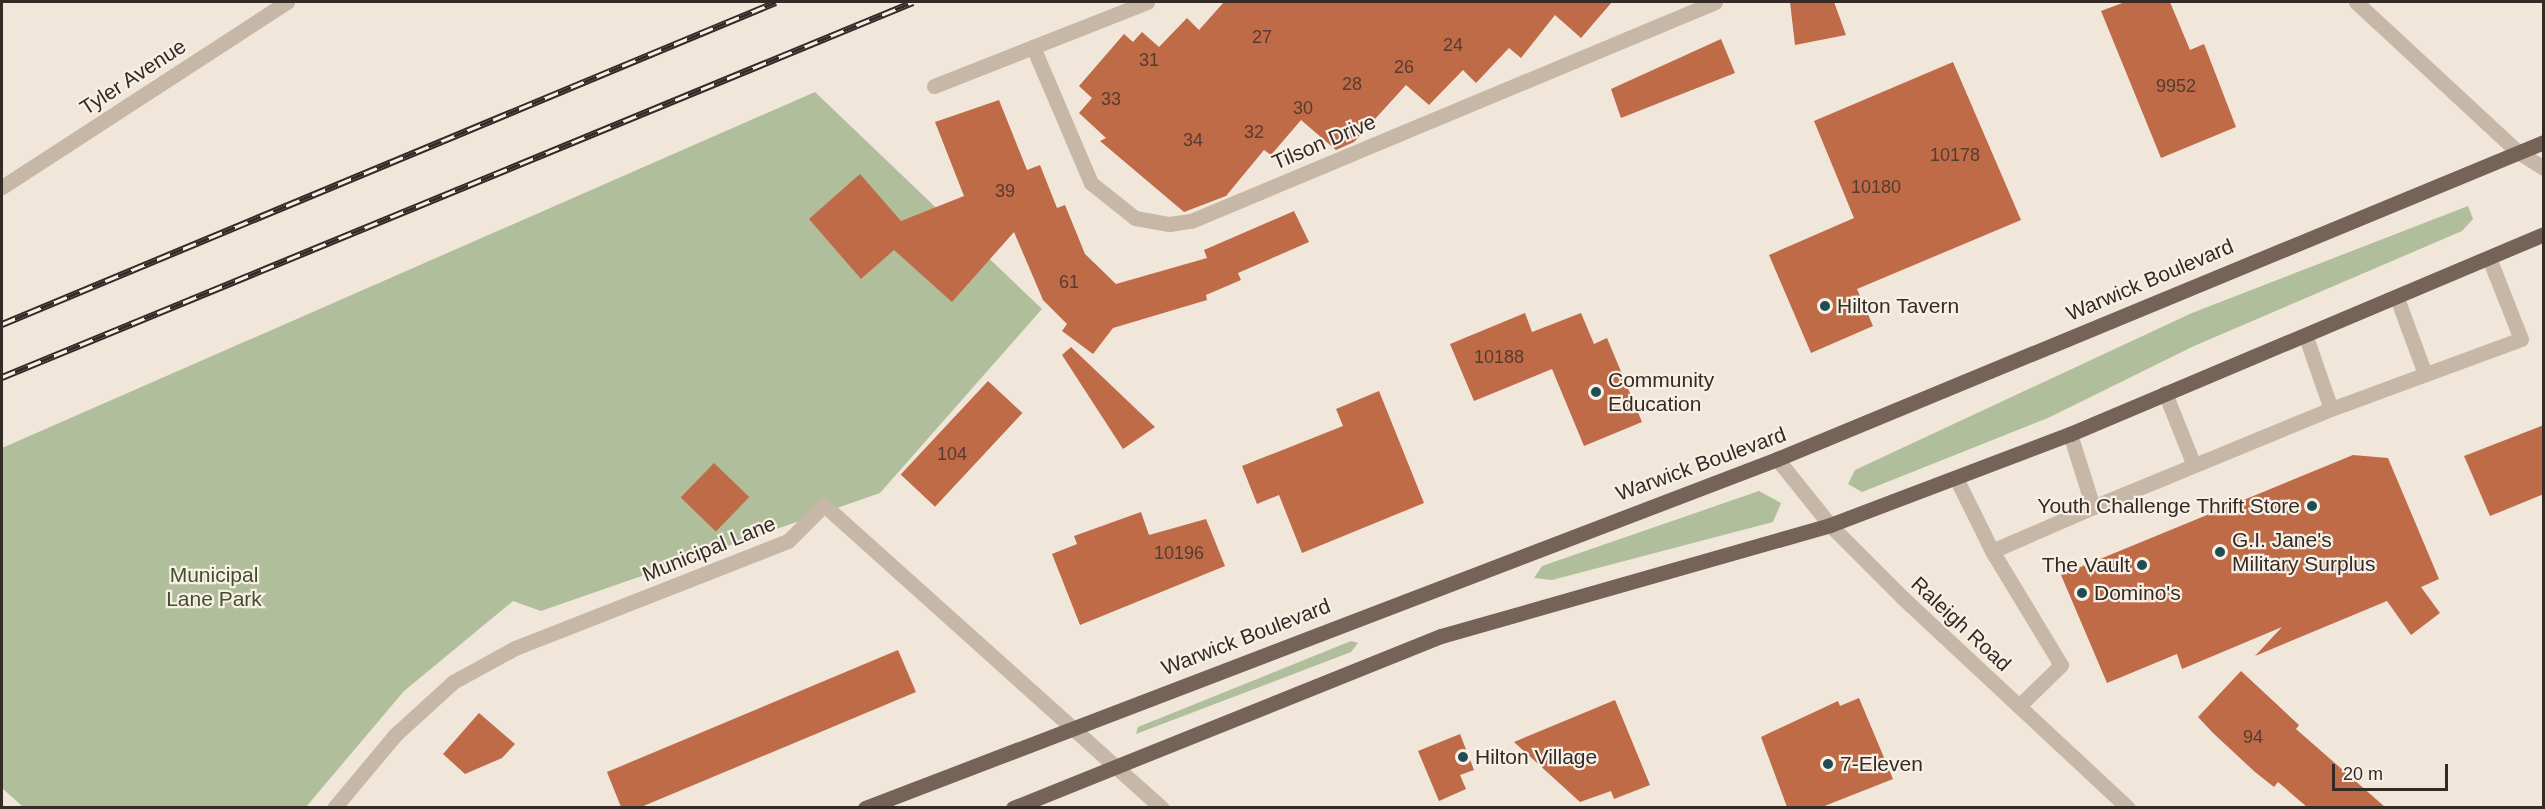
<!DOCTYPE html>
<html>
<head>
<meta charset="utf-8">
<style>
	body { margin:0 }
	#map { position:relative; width:2545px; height:809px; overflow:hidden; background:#f0e6da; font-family:Helvetica,sans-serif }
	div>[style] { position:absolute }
	.green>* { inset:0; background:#b0be9b }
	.building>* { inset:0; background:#bf6b48; transform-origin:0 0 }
	.lane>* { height:15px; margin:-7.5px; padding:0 7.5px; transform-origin:7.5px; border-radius:7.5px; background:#c7b7a6 }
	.street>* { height:15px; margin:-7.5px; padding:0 7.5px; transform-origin:7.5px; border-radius:7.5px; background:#c7b7a6 }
	.primary>* { height:15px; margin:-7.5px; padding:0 7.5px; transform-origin:7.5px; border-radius:7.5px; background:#756358 }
	.rail>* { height:7px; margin-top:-3.5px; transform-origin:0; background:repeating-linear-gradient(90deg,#f8f0e5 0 14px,#342b27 0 28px); box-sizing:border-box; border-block:2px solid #342b27 }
	.dots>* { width:16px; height:16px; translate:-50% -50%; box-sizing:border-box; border:3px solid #f8f0e5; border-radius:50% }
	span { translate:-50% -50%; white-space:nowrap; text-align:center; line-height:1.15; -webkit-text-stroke:4.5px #f8f0e5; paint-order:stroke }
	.number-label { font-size:18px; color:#573b2f }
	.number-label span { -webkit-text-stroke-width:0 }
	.street-label { font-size:21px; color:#342b27 }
	.poi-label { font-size:21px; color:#342b27 }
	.left { translate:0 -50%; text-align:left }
	.right { translate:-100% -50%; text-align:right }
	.park-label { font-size:21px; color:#41502c }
	.frame { position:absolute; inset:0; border:3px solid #342b27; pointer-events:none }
	.scale { position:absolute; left:2332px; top:764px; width:116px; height:27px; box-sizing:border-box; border:3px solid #342b27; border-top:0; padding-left:8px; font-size:18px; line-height:21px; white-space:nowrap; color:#342b27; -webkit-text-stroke:4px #f8f0e5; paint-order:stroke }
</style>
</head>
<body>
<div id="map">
	<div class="green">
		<div style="clip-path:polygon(815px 92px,1042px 309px,880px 493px,541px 611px,513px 601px,404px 691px,306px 807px,23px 807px,2px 788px,2px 448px)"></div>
		<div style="clip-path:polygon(2468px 206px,2473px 219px,2462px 231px,2194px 346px,2048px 418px,1862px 492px,1848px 484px,1855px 470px,2192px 313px)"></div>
		<div style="clip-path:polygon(1759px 491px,1781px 503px,1773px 522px,1552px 580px,1534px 578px,1542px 566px)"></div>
		<div style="clip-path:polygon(1351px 641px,1358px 643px,1351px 652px,1136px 734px,1138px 727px)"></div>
	</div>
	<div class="building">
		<div style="clip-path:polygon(1224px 2px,1612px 2px,1581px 38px,1555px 15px,1521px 58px,1509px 48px,1476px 83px,1463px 70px,1429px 105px,1406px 85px,1354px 142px,1336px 150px,1301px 120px,1271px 155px,1264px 150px,1226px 196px,1184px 212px,1100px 141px,1106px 138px,1079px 113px,1092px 98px,1079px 86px,1124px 34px,1133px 42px,1142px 32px,1159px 47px,1187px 18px,1199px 30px)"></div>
		<div style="clip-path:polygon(1790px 2px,1834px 2px,1846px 35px,1795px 45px)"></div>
		<div style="clip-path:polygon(2125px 2px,2170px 2px,2190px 50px,2204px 44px,2236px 127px,2161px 158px,2101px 11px)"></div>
		<div style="clip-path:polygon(1721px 39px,1735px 73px,1621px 118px,1611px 89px)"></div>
		<div style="clip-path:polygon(1953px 62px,2021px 220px,1857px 289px,1873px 326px,1811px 353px,1769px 255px,1854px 218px,1814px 121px)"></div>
		<div style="clip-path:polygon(999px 100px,1027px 170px,1040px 165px,1057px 208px,1065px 205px,1085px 254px,1116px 284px,1207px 258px,1204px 250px,1294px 211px,1309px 242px,1238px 273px,1241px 280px,1206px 295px,1207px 300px,1113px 328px,1093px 354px,1062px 331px,1067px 324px,1043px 300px,1014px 232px,952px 302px,894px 250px,861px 279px,809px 219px,860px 174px,901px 221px,964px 196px,935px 122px)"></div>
		<div style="clip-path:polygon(1525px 313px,1532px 332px,1581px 313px,1594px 344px,1607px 338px,1642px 422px,1584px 446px,1552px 369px,1474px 401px,1450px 344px)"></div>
		<div style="clip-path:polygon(1071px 347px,1155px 427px,1123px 449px,1062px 355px)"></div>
		<div style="left:988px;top:381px;width:47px;height:128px;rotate:43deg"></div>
		<div style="clip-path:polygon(1379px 391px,1424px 503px,1302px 553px,1279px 495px,1257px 504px,1242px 466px,1343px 426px,1336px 409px)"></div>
		<div style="clip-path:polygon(2544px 425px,2544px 494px,2490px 516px,2464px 456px)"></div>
		<div style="clip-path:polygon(2353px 455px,2388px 458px,2439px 579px,2421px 587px,2440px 613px,2411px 635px,2387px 601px,2255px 656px,2282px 627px,2182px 669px,2177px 654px,2107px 683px,2061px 575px)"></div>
		<div style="left:714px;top:463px;width:49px;height:48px;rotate:44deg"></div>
		<div style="clip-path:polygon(1141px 512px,1149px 535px,1206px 519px,1225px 566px,1080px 625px,1052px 554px,1077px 544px,1074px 536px)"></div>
		<div style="clip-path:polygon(898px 650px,916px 692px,641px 807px,621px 807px,607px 772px)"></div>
		<div style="clip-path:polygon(2241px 671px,2299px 725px,2296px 729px,2385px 807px,2307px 807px,2278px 782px,2274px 787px,2255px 772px,2213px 733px,2198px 717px)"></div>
		<div style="clip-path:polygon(1859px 698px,1893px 779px,1822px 807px,1787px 807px,1761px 737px,1838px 701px,1840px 706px)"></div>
		<div style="clip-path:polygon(1615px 700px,1650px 785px,1614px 799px,1611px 791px,1580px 802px,1514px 742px)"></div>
		<div style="clip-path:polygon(479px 713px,515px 744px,502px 758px,465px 774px,443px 754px)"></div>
		<div style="clip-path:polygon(1460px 734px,1474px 770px,1460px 775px,1466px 789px,1439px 801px,1418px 751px)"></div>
	</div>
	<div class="lane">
		<div style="left:2397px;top:298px;width:81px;rotate:69.8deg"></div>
		<div style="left:2306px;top:337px;width:76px;rotate:70.9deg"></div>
		<div style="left:2165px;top:393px;width:75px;rotate:68.2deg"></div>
		<div style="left:1956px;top:478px;width:81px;rotate:63.7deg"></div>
		<div style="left:1992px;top:551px;width:110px;rotate:-23.5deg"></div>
		<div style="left:2093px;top:507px;width:77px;rotate:-107.5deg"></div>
		<div style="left:2093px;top:507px;width:257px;rotate:-22.4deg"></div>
		<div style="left:2331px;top:409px;width:202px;rotate:-20.2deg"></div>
		<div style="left:2521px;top:339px;width:87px;rotate:-111.6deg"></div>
		<div style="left:1992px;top:551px;width:133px;rotate:58.8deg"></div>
		<div style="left:2061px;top:665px;width:59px;rotate:135.7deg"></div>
	</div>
	<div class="street">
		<div style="left:2356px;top:2px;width:221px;rotate:42.8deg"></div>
		<div style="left:2518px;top:152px;width:31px;rotate:32deg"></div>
		<div style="left:1033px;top:47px;width:148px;rotate:66.9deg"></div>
		<div style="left:1091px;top:183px;width:56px;rotate:38.5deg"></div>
		<div style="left:1135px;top:218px;width:35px;rotate:10deg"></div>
		<div style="left:1169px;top:224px;width:22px;rotate:-8deg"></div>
		<div style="left:1191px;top:221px;width:568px;rotate:-22.68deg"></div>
		<div style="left:934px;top:86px;width:229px;rotate:-21.5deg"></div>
		<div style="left:2px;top:187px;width:340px;rotate:-33deg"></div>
		<div style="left:1777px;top:459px;width:85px;rotate:51.2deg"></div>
		<div style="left:1830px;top:525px;width:105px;rotate:45deg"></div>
		<div style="left:1904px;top:599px;width:306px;rotate:43deg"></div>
		<div style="left:334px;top:808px;width:95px;rotate:-50.1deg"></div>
		<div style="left:395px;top:735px;width:79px;rotate:-42.4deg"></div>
		<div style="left:453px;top:682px;width:71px;rotate:-28.7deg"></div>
		<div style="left:515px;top:648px;width:293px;rotate:-21.4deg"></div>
		<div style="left:788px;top:541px;width:51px;rotate:-45deg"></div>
		<div style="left:824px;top:505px;width:454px;rotate:41.9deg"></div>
	</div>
	<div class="primary">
		<div style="left:865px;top:808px;width:976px;rotate:-20.94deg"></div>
		<div style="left:1777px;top:459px;width:830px;rotate:-22.46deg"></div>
		<div style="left:1013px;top:808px;width:461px;rotate:-21.9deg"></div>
		<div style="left:1441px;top:636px;width:405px;rotate:-15.9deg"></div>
		<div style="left:1830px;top:525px;width:257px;rotate:-20.8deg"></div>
		<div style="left:2070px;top:434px;width:514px;rotate:-22.88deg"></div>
	</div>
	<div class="rail">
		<div style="left:2px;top:324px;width:838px;rotate:-22.59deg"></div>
		<div style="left:2px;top:377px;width:985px;rotate:-22.37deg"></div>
	</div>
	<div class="dots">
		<div style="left:1825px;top:306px;background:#1f4d53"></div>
		<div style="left:1596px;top:392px;background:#1f4d53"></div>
		<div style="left:2312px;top:506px;background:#1f4d53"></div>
		<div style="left:2220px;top:552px;background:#1f4d53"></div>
		<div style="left:2142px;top:565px;background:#1f4d53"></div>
		<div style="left:2082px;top:593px;background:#1f4d53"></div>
		<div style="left:1463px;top:757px;background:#1f4d53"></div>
		<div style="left:1828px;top:764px;background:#1f4d53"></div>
	</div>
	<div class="number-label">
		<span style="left:1262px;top:37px">27</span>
		<span style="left:1453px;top:45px">24</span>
		<span style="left:1149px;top:60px">31</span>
		<span style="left:1404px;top:67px">26</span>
		<span style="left:1352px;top:84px">28</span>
		<span style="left:2176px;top:86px">9952</span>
		<span style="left:1111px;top:99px">33</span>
		<span style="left:1303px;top:108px">30</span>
		<span style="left:1254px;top:132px">32</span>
		<span style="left:1193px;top:140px">34</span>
		<span style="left:1955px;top:155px">10178</span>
		<span style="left:1876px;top:187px">10180</span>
		<span style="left:1005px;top:191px">39</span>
		<span style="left:1069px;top:282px">61</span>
		<span style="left:1499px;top:357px">10188</span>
		<span style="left:952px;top:454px">104</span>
		<span style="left:1179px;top:553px">10196</span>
		<span style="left:2253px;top:737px">94</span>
	</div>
	<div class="street-label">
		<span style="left:133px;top:77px;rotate:-33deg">Tyler Avenue</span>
		<span style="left:1324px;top:142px;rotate:-23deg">Tilson Drive</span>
		<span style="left:2150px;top:280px;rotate:-23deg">Warwick Boulevard</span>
		<span style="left:1701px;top:464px;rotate:-20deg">Warwick Boulevard</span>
		<span style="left:709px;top:549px;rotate:-22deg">Municipal Lane</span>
		<span style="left:1961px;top:624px;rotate:43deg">Raleigh Road</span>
		<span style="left:1246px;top:637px;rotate:-21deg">Warwick Boulevard</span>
	</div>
	<div class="poi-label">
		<span class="left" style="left:1837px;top:306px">Hilton Tavern</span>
		<span class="left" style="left:1608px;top:392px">Community<br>Education</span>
		<span class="right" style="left:2300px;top:506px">Youth Challenge Thrift Store</span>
		<span class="left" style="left:2232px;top:552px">G.I. Jane's<br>Military Surplus</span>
		<span class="right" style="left:2130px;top:565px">The Vault</span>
		<span class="left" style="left:2094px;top:593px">Domino's</span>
		<span class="left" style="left:1475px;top:757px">Hilton Village</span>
		<span class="left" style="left:1840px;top:764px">7-Eleven</span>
	</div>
	<div class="park-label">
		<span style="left:214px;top:587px">Municipal<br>Lane Park</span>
	</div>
	<div class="frame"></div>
	<div class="scale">20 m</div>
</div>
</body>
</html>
